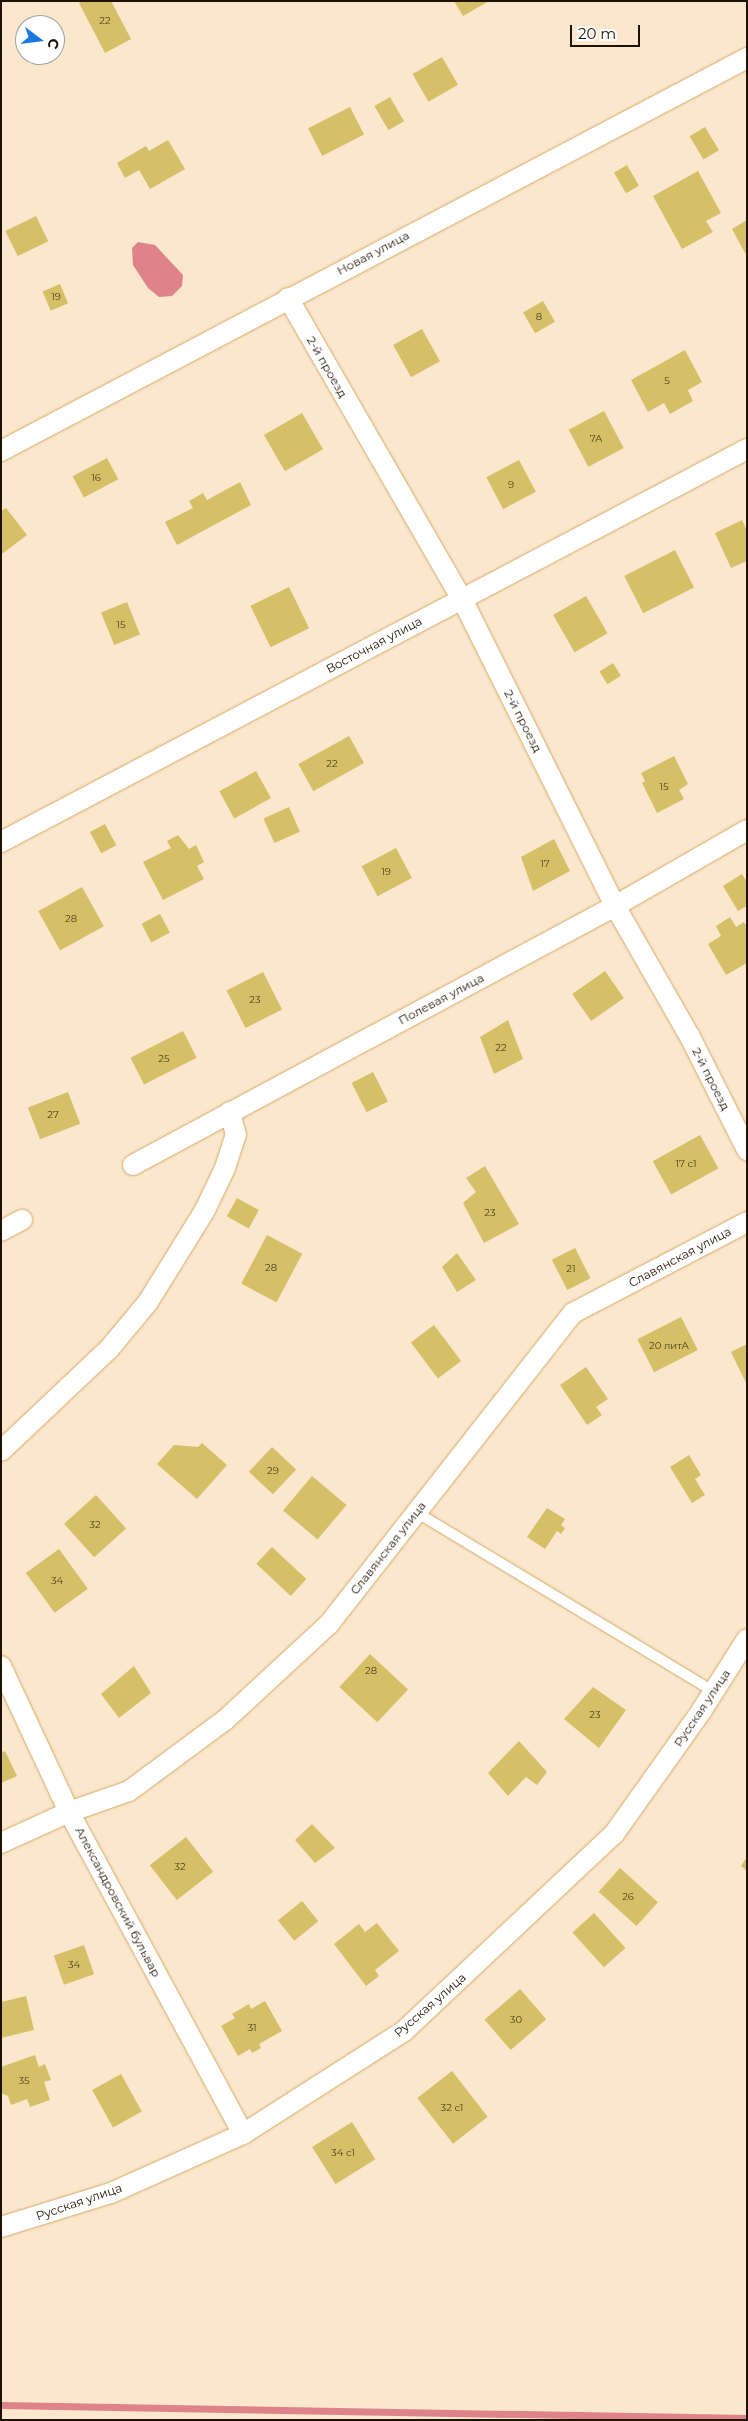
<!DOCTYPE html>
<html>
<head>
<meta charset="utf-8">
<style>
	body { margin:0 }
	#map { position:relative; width:748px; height:2421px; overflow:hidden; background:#fae7cd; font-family:Montserrat,sans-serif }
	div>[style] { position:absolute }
	.water>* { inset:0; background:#dd8389 }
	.stream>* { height:7px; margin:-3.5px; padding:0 3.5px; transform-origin:3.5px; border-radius:3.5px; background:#dd8389 }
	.building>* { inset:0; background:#d5c068; transform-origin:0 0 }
	.roads { filter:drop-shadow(0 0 1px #d6a865) drop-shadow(0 0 1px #d6a865) }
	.lane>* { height:10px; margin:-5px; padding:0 5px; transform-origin:5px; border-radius:5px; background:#fff }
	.street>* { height:20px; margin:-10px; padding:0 10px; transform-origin:10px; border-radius:10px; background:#fff }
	span { translate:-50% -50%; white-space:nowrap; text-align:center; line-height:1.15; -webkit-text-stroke:4.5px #fff; paint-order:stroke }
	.number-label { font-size:10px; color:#4c3d1a }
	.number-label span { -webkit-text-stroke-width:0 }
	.street-label { font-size:12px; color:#1e1100 }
	.frame { position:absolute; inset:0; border:2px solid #1e1100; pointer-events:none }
	.north { position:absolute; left:15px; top:15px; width:50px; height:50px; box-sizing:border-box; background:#fff; border:1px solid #a5a099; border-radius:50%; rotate:105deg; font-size:14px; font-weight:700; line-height:20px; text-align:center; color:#1e1100 }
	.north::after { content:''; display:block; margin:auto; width:18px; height:22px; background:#1b77e0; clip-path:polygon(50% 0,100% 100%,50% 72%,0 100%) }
	.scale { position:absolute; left:570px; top:25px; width:70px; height:22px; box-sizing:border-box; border:2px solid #1e1100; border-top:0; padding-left:6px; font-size:15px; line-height:18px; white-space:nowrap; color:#1e1100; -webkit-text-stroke:4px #fff; paint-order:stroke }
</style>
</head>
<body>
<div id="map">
	<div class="water">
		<div style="clip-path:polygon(138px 242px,155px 245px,183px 275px,182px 286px,172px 296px,159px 297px,148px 288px,133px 265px,132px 248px)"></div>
	</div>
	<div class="stream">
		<div style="left:1px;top:2405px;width:746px;rotate:1deg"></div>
	</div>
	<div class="building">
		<div style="clip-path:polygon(82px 1px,111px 1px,131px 39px,105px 53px,79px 3px)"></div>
		<div style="clip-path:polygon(454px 1px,489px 1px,463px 16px)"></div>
		<div style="left:442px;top:57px;width:32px;height:34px;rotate:60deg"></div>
		<div style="left:390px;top:97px;width:28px;height:18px;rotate:60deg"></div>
		<div style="left:350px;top:107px;width:31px;height:47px;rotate:63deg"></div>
		<div style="left:705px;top:127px;width:27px;height:18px;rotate:59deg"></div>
		<div style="clip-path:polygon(168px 140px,185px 169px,150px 189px,139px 170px,125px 178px,117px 163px,146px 146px,149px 151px)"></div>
		<div style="left:627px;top:165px;width:24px;height:15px;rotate:60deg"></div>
		<div style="clip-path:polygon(698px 171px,721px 213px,706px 221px,713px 232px,682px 249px,653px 196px)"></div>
		<div style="left:36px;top:216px;width:28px;height:34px;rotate:64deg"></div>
		<div style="clip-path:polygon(747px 220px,747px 253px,745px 253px,732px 229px)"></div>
		<div style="left:60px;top:284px;width:21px;height:19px;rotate:67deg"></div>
		<div style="left:543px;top:301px;width:24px;height:23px;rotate:60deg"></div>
		<div style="left:422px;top:329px;width:37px;height:33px;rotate:61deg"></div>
		<div style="clip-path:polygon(685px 350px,702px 382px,688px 390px,693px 401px,670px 414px,664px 403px,648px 412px,631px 380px)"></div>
		<div style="left:604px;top:411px;width:42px;height:40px;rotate:62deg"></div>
		<div style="left:302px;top:413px;width:42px;height:44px;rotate:60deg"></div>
		<div style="left:107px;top:458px;width:24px;height:39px;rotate:62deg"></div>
		<div style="left:519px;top:460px;width:36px;height:37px;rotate:62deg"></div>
		<div style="clip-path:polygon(240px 482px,251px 505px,177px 545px,165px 522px,193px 508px,189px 501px,203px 493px,207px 500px)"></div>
		<div style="clip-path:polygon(6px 508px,27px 535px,2px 554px,1px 511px)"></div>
		<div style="clip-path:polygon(742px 520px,747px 531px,747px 561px,731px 568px,715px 533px)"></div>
		<div style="left:675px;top:550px;width:42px;height:57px;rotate:63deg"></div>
		<div style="left:289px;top:587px;width:46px;height:43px;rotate:64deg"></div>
		<div style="left:586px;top:596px;width:43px;height:38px;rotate:60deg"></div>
		<div style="left:127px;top:602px;width:35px;height:28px;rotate:68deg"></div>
		<div style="left:613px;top:663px;width:15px;height:16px;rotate:58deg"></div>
		<div style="left:349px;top:736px;width:31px;height:58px;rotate:61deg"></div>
		<div style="clip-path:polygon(674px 756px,688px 784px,679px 790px,684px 799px,657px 813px,642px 783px,645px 781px,641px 773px)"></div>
		<div style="left:256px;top:771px;width:31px;height:42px;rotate:61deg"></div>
		<div style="left:289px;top:807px;width:27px;height:28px;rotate:66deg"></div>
		<div style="left:105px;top:824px;width:24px;height:17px;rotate:62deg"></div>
		<div style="clip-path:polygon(178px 835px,189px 849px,196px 845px,204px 862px,197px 866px,204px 879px,163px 900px,143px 862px,171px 848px,167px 841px)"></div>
		<div style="clip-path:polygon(554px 839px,570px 871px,533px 891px,521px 857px)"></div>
		<div style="left:396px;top:848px;width:34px;height:39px;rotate:62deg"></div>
		<div style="clip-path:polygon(742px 874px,747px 882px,747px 906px,738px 911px,723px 886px)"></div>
		<div style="left:82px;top:887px;width:45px;height:50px;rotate:61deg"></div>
		<div style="left:160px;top:914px;width:21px;height:21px;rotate:62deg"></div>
		<div style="clip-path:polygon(730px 917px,736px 927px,744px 922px,747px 927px,747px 963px,726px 975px,708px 944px,721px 936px,716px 926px)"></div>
		<div style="left:605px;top:971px;width:33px;height:40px;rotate:55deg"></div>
		<div style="left:263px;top:972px;width:42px;height:41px;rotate:63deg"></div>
		<div style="clip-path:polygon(508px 1020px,523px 1059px,494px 1074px,480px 1037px)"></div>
		<div style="left:183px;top:1031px;width:30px;height:59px;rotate:63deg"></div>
		<div style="left:373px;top:1072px;width:33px;height:24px;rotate:63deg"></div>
		<div style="left:68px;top:1092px;width:34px;height:43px;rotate:69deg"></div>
		<div style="left:700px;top:1135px;width:38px;height:54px;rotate:61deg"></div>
		<div style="clip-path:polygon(485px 1166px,519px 1224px,484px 1243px,463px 1203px,476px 1192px,466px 1178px)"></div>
		<div style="left:237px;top:1198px;width:25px;height:21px;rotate:29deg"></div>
		<div style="left:267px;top:1235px;width:40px;height:55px;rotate:28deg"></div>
		<div style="left:575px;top:1248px;width:34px;height:26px;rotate:63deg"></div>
		<div style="clip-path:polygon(457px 1253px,476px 1280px,457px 1292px,442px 1267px)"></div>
		<div style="left:681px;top:1317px;width:37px;height:49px;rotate:63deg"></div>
		<div style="left:434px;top:1325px;width:45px;height:29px;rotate:53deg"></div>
		<div style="clip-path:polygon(747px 1344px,747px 1385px,731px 1352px)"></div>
		<div style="clip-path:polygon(586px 1367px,608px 1399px,596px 1407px,602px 1415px,587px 1425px,560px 1385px)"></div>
		<div style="clip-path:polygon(202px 1443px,227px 1465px,197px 1499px,157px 1464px,174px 1445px,198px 1447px)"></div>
		<div style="left:272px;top:1447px;width:33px;height:34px;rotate:43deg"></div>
		<div style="clip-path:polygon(689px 1455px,701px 1475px,695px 1479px,705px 1495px,692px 1503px,670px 1467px)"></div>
		<div style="left:312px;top:1476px;width:45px;height:45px;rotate:40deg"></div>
		<div style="left:96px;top:1495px;width:45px;height:43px;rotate:48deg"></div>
		<div style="clip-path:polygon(547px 1508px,565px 1519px,561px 1525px,565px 1528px,561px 1534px,557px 1531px,545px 1549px,527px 1537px)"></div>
		<div style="left:272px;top:1547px;width:47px;height:23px;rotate:43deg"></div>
		<div style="left:59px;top:1549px;width:49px;height:41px;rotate:54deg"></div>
		<div style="left:370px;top:1654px;width:52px;height:45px;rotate:43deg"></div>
		<div style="clip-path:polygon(134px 1666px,151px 1693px,119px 1718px,101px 1694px)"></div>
		<div style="clip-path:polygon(593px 1687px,626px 1710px,599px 1748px,564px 1719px)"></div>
		<div style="clip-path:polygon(519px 1741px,547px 1772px,537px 1785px,526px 1777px,508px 1796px,488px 1773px)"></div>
		<div style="clip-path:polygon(5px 1751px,17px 1776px,1px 1783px,1px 1753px)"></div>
		<div style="clip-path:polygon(312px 1824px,335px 1848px,315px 1863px,295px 1840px)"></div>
		<div style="left:186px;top:1837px;width:44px;height:46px;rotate:52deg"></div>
		<div style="clip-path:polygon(747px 1857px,747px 1871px,741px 1866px)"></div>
		<div style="left:620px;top:1868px;width:51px;height:32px;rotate:42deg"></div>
		<div style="left:302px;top:1901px;width:26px;height:31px;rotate:51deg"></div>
		<div style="left:594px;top:1913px;width:47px;height:29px;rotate:48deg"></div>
		<div style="clip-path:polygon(377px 1923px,399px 1951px,375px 1970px,379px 1976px,366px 1986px,334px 1944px,359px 1924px,365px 1932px)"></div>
		<div style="left:84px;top:1945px;width:31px;height:32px;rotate:71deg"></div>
		<div style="left:520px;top:1989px;width:40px;height:47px;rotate:49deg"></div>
		<div style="clip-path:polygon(26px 1996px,34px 2030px,1px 2038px,1px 2002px)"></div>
		<div style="clip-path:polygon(265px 2001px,282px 2031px,259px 2044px,261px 2048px,252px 2053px,250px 2049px,238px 2056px,221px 2026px,235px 2018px,232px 2014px,249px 2004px,251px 2009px)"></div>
		<div style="clip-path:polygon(35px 2055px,39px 2067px,45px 2064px,51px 2080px,44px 2082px,50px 2100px,30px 2107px,27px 2099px,11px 2105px,8px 2096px,1px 2093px,1px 2067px)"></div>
		<div style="left:452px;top:2071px;width:58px;height:44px;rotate:52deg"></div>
		<div style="left:121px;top:2074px;width:43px;height:33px;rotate:61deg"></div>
		<div style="left:352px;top:2122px;width:44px;height:47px;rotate:58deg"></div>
	</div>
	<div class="roads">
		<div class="lane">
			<div style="left:416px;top:1512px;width:348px;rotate:31.1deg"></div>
		</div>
		<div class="street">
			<div style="left:288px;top:298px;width:348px;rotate:60deg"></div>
			<div style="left:462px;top:599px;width:343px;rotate:63.5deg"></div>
			<div style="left:615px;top:906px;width:151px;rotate:60.2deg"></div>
			<div style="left:690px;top:1037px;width:127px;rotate:63.2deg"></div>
			<div style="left:1px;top:451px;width:843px;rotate:-27.78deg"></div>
			<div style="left:1px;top:842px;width:843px;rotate:-27.78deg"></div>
			<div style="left:133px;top:1165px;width:547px;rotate:-28.25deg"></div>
			<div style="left:615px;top:906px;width:152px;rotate:-29.9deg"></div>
			<div style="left:1px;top:1231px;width:24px;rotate:-28deg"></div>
			<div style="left:1px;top:1451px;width:149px;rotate:-43.4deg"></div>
			<div style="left:109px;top:1349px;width:61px;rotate:-50.3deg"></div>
			<div style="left:148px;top:1302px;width:108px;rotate:-58.2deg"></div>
			<div style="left:205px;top:1210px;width:47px;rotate:-64.5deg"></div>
			<div style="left:225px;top:1168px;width:35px;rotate:-72deg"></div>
			<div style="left:236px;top:1135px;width:24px;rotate:-105deg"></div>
			<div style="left:1px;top:1666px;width:161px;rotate:65deg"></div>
			<div style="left:69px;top:1812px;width:366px;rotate:61.6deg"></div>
			<div style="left:1px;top:1843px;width:75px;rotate:-24.5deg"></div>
			<div style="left:69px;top:1812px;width:64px;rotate:-19.3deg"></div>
			<div style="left:129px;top:1791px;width:119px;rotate:-36.5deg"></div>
			<div style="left:225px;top:1720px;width:142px;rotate:-42.7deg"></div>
			<div style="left:329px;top:1624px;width:395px;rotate:-51.9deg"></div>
			<div style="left:573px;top:1313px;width:196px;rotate:-27.6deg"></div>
			<div style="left:1px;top:2227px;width:115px;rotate:-17.2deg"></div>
			<div style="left:111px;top:2193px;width:145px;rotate:-24.1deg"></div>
			<div style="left:243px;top:2134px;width:191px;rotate:-32.6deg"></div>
			<div style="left:404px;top:2031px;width:288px;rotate:-43.2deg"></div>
			<div style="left:614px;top:1834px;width:152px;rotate:-54.6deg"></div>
			<div style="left:702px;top:1710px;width:84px;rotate:-57.6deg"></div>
		</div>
	</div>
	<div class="number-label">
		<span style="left:105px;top:21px">22</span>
		<span style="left:56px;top:297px">19</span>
		<span style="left:539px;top:317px">8</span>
		<span style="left:667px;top:381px">5</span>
		<span style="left:596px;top:439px">7А</span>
		<span style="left:96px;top:478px">16</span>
		<span style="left:511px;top:485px">9</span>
		<span style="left:121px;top:625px">15</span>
		<span style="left:332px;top:764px">22</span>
		<span style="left:664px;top:787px">15</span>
		<span style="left:545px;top:864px">17</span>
		<span style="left:386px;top:872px">19</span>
		<span style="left:71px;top:919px">28</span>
		<span style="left:255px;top:1000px">23</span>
		<span style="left:501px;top:1048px">22</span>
		<span style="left:164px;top:1059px">25</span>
		<span style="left:53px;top:1115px">27</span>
		<span style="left:686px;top:1164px">17 с1</span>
		<span style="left:490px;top:1213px">23</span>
		<span style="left:271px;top:1268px">28</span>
		<span style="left:571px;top:1269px">21</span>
		<span style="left:669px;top:1346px">20 литА</span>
		<span style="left:273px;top:1471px">29</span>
		<span style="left:95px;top:1525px">32</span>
		<span style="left:57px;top:1581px">34</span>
		<span style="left:371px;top:1671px">28</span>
		<span style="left:595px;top:1715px">23</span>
		<span style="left:180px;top:1867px">32</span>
		<span style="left:628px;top:1897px">26</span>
		<span style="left:74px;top:1965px">34</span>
		<span style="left:516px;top:2020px">30</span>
		<span style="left:252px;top:2028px">31</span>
		<span style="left:24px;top:2081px">35</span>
		<span style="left:452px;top:2108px">32 с1</span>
		<span style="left:343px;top:2153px">34 с1</span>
	</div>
	<div class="street-label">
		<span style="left:373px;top:253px;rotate:-28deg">Новая улица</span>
		<span style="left:327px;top:367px;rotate:60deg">2-й проезд</span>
		<span style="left:374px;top:645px;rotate:-28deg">Восточная улица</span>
		<span style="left:523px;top:721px;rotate:63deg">2-й проезд</span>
		<span style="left:441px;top:999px;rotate:-28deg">Полевая улица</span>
		<span style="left:711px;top:1079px;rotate:63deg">2-й проезд</span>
		<span style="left:680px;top:1257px;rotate:-28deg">Славянская улица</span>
		<span style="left:388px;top:1548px;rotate:-52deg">Славянская улица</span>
		<span style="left:702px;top:1708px;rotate:-56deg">Русская улица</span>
		<span style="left:118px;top:1902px;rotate:62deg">Александровский бульвар</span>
		<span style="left:430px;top:2005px;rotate:-41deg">Русская улица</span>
		<span style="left:79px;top:2202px;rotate:-19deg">Русская улица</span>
	</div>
	<div class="frame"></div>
	<div class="north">С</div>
	<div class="scale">20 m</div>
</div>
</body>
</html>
